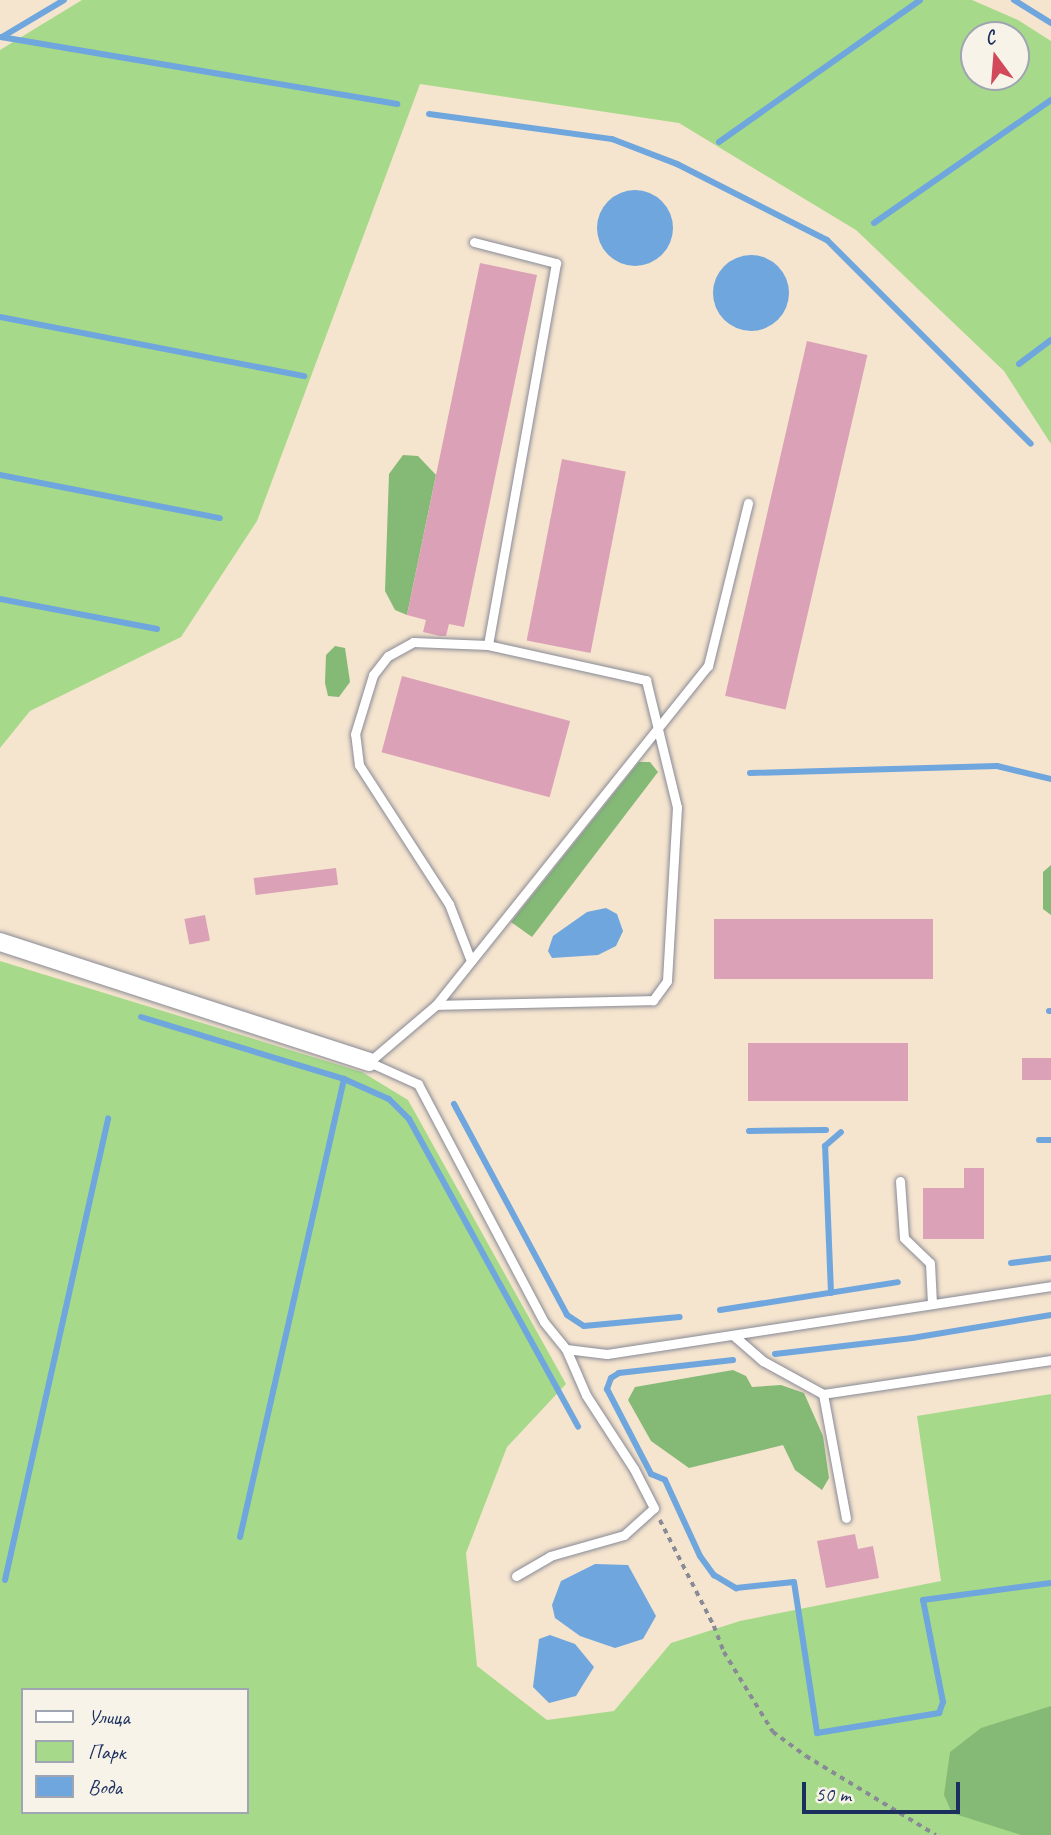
<!DOCTYPE html>
<html>
<head>
<meta charset="utf-8">
<style>
	body { margin:0 }
	#map { position:relative; width:1051px; height:1835px; overflow:hidden; background:#f5e4ce; font-family:Caveat,sans-serif }
	div>[style] { position:absolute }
	.green>* { inset:0; background:#a6da8a }
	.forest>* { inset:0; background:#84ba76 }
	.water>* { inset:0; background:#6ea6dd }
	.round { border-radius:50% }
	.stream>* { height:6px; margin:-3px; padding:0 3px; transform-origin:3px; border-radius:3px; background:#6ea6dd }
	.building>* { inset:0; background:#dba1b7; transform-origin:0 0 }
	.path>* { height:3.5px; margin-top:-1.75px; transform-origin:0; background:repeating-linear-gradient(90deg,#888a96 0 5px,transparent 0 10px) }
	.roads { filter:drop-shadow(0 0 2px #888a96) drop-shadow(0 0 2px #888a96) }
	.lane>* { height:9px; margin:-4.5px; padding:0 4.5px; transform-origin:4.5px; border-radius:4.5px; background:#fff }
	.street>* { height:18px; margin:-9px; padding:0 9px; transform-origin:9px; border-radius:9px; background:#fff }
	span { translate:-50% -50%; white-space:nowrap; text-align:center; line-height:1.15; -webkit-text-stroke:7px #f7f3e8; paint-order:stroke }
	.legend { position:absolute; left:21px; top:1688px; width:228px; height:126px; box-sizing:border-box; background:#f7f3e8; border:2px solid #9fa5b1; margin:0; padding:9px 12px; list-style:none; font-size:21px; color:#1b2f5e }
	.legend li { display:flex; align-items:center; gap:14px; height:35px }
	.legend b { width:35px; border:2px solid #9fa5b1 }
	.north { position:absolute; left:960px; top:21px; width:70px; height:70px; box-sizing:border-box; background:#f7f3e8; border:2px solid #9fa5b1; border-radius:50%; rotate:344deg; font-size:19px; font-weight:700; line-height:28px; text-align:center; color:#1b2f5e }
	.north::after { content:''; display:block; margin:auto; width:24px; height:32px; background:#d1495b; clip-path:polygon(50% 0,100% 100%,50% 72%,0 100%) }
	.scale { position:absolute; left:802px; top:1782px; width:158px; height:32px; box-sizing:border-box; border:4px solid #1b2f5e; border-top:0; padding-left:9px; font-size:21px; line-height:24px; white-space:nowrap; color:#1b2f5e; -webkit-text-stroke:5px #f7f3e8; paint-order:stroke }
</style>
</head>
<body>
<div id="map">
	<div class="green">
		<div style="clip-path:polygon(evenodd,82px 0,972px 0,1018px 20px,1051px 41px,1051px 444px,1004px 371px,856px 230px,679px 123px,420px 84px,257px 521px,181px 637px,30px 711px,0 748px,0 50px,82px 0,1016px 35px,1016px 77px,974px 77px,974px 35px,1016px 35px)"></div>
		<div style="clip-path:polygon(evenodd,0 961px,362px 1072px,408px 1100px,566px 1384px,507px 1447px,466px 1553px,477px 1666px,547px 1720px,614px 1711px,671px 1643px,740px 1621px,941px 1581px,917px 1416px,1051px 1394px,1051px 1835px,0 1835px,0 961px,23px 1690px,247px 1690px,247px 1812px,23px 1812px,23px 1690px)"></div>
	</div>
	<div class="forest">
		<div style="clip-path:polygon(403px 455px,418px 456px,436px 475px,407px 615px,395px 610px,385px 591px,389px 474px)"></div>
		<div style="clip-path:polygon(335px 646px,345px 648px,350px 682px,339px 697px,328px 696px,325px 683px,326px 655px)"></div>
		<div style="clip-path:polygon(639px 762px,650px 762px,658px 772px,532px 937px,511px 922px)"></div>
		<div style="clip-path:polygon(1051px 865px,1051px 915px,1043px 909px,1043px 872px)"></div>
		<div style="clip-path:polygon(733px 1370px,746px 1376px,752px 1387px,781px 1385px,804px 1393px,823px 1436px,829px 1478px,822px 1490px,795px 1470px,783px 1445px,689px 1468px,651px 1441px,628px 1400px,635px 1387px)"></div>
		<div style="clip-path:polygon(1051px 1706px,1051px 1835px,1021px 1835px,952px 1813px,944px 1795px,950px 1752px,981px 1728px)"></div>
	</div>
	<div class="water">
		<div class="round" style="left:597px;top:190px;width:76px;height:76px"></div>
		<div class="round" style="left:713px;top:255px;width:76px;height:76px"></div>
		<div style="clip-path:polygon(606px 908px,617px 914px,623px 931px,616px 946px,598px 955px,552px 958px,548px 951px,553px 936px,587px 912px)"></div>
		<div style="clip-path:polygon(595px 1564px,628px 1565px,656px 1616px,643px 1639px,615px 1648px,580px 1636px,555px 1618px,552px 1605px,561px 1581px)"></div>
		<div style="clip-path:polygon(550px 1635px,575px 1644px,594px 1667px,576px 1696px,549px 1703px,533px 1687px,539px 1639px)"></div>
	</div>
	<div class="stream">
		<div style="left:1014px;top:0;width:44px;rotate:31.9deg"></div>
		<div style="left:1px;top:37px;width:402px;rotate:9.6deg"></div>
		<div style="left:2px;top:37px;width:72px;rotate:-30.8deg"></div>
		<div style="left:429px;top:114px;width:185px;rotate:7.8deg"></div>
		<div style="left:612px;top:139px;width:70px;rotate:21deg"></div>
		<div style="left:677px;top:164px;width:168px;rotate:26.9deg"></div>
		<div style="left:827px;top:240px;width:288px;rotate:45deg"></div>
		<div style="left:719px;top:142px;width:246px;rotate:-35.2deg"></div>
		<div style="left:874px;top:223px;width:216px;rotate:-34.8deg"></div>
		<div style="left:0;top:317px;width:310px;rotate:11deg"></div>
		<div style="left:1019px;top:364px;width:40px;rotate:-37deg"></div>
		<div style="left:0;top:475px;width:224px;rotate:11.1deg"></div>
		<div style="left:0;top:599px;width:160px;rotate:10.8deg"></div>
		<div style="left:750px;top:773px;width:247px;rotate:-1.6deg"></div>
		<div style="left:997px;top:766px;width:56px;rotate:13.5deg"></div>
		<div style="left:1049px;top:1011px;width:2px"></div>
		<div style="left:141px;top:1017px;width:212px;rotate:17deg"></div>
		<div style="left:344px;top:1079px;width:49px;rotate:24deg"></div>
		<div style="left:389px;top:1099px;width:28px;rotate:45deg"></div>
		<div style="left:409px;top:1119px;width:351px;rotate:61.2deg"></div>
		<div style="left:454px;top:1104px;width:239px;rotate:61.8deg"></div>
		<div style="left:567px;top:1315px;width:20px;rotate:33deg"></div>
		<div style="left:584px;top:1326px;width:96px;rotate:-5.4deg"></div>
		<div style="left:749px;top:1131px;width:77px;rotate:-0.7deg"></div>
		<div style="left:1039px;top:1140px;width:12px"></div>
		<div style="left:1011px;top:1263px;width:40px;rotate:-7.1deg"></div>
		<div style="left:831px;top:1293px;width:147px;rotate:-92.3deg"></div>
		<div style="left:825px;top:1146px;width:21px;rotate:-41deg"></div>
		<div style="left:720px;top:1310px;width:180px;rotate:-8.9deg"></div>
		<div style="left:775px;top:1354px;width:138px;rotate:-6.7deg"></div>
		<div style="left:912px;top:1338px;width:141px;rotate:-9.4deg"></div>
		<div style="left:733px;top:1360px;width:115px;rotate:173.5deg"></div>
		<div style="left:619px;top:1373px;width:9px;rotate:148deg"></div>
		<div style="left:611px;top:1378px;width:12px;rotate:110deg"></div>
		<div style="left:607px;top:1389px;width:96px;rotate:62.6deg"></div>
		<div style="left:651px;top:1474px;width:15px;rotate:23deg"></div>
		<div style="left:665px;top:1480px;width:84px;rotate:65.3deg"></div>
		<div style="left:700px;top:1556px;width:24px;rotate:54deg"></div>
		<div style="left:714px;top:1575px;width:26px;rotate:31deg"></div>
		<div style="left:736px;top:1588px;width:58px;rotate:-5.9deg"></div>
		<div style="left:794px;top:1582px;width:153px;rotate:81.3deg"></div>
		<div style="left:817px;top:1733px;width:124px;rotate:-9.3deg"></div>
		<div style="left:939px;top:1713px;width:12px;rotate:-70deg"></div>
		<div style="left:943px;top:1702px;width:104px;rotate:-101.1deg"></div>
		<div style="left:923px;top:1600px;width:129px;rotate:-7.6deg"></div>
		<div style="left:240px;top:1537px;width:470px;rotate:-77.2deg"></div>
		<div style="left:5px;top:1580px;width:473px;rotate:-77.4deg"></div>
	</div>
	<div class="building">
		<div style="clip-path:polygon(480px 263px,537px 275px,464px 627px,449px 624px,446px 636px,440px 636px,423px 632px,426px 620px,407px 615px)"></div>
		<div style="left:807px;top:341px;width:62px;height:364px;rotate:13deg"></div>
		<div style="left:562px;top:459px;width:65px;height:185px;rotate:11deg"></div>
		<div style="left:402px;top:676px;width:174px;height:79px;rotate:15deg"></div>
		<div style="left:336px;top:868px;width:17px;height:83px;rotate:83deg"></div>
		<div style="left:205px;top:915px;width:26px;height:21px;rotate:79deg"></div>
		<div style="left:714px;top:919px;width:219px;height:60px"></div>
		<div style="left:748px;top:1043px;width:160px;height:58px"></div>
		<div style="left:1022px;top:1058px;width:29px;height:22px"></div>
		<div style="clip-path:polygon(964px 1168px,984px 1168px,984px 1239px,923px 1239px,923px 1188px,964px 1188px)"></div>
		<div style="clip-path:polygon(855px 1534px,858px 1549px,873px 1546px,879px 1578px,826px 1588px,817px 1541px)"></div>
	</div>
	<div class="path">
		<div style="left:660px;top:1520px;width:119px;rotate:63deg"></div>
		<div style="left:714px;top:1626px;width:28px;rotate:69deg"></div>
		<div style="left:724px;top:1652px;width:94px;rotate:58.5deg"></div>
		<div style="left:773px;top:1732px;width:41px;rotate:36deg"></div>
		<div style="left:806px;top:1756px;width:152px;rotate:31.3deg"></div>
	</div>
	<div class="roads">
		<div class="lane">
			<div style="left:474px;top:242px;width:85px;rotate:14.4deg"></div>
			<div style="left:556px;top:263px;width:388px;rotate:100.1deg"></div>
			<div style="left:471px;top:961px;width:61px;rotate:-111.1deg"></div>
			<div style="left:449px;top:904px;width:166px;rotate:-122.9deg"></div>
			<div style="left:359px;top:765px;width:31px;rotate:-97deg"></div>
			<div style="left:355px;top:734px;width:62px;rotate:-73deg"></div>
			<div style="left:373px;top:675px;width:24px;rotate:-52deg"></div>
			<div style="left:388px;top:656px;width:29px;rotate:-29deg"></div>
			<div style="left:413px;top:642px;width:75px;rotate:2.3deg"></div>
			<div style="left:488px;top:645px;width:162px;rotate:12.5deg"></div>
			<div style="left:646px;top:680px;width:131px;rotate:76.3deg"></div>
			<div style="left:677px;top:807px;width:174px;rotate:93.3deg"></div>
			<div style="left:667px;top:981px;width:24px;rotate:126deg"></div>
			<div style="left:653px;top:1000px;width:217px;rotate:178.7deg"></div>
			<div style="left:436px;top:1005px;width:88px;rotate:139.6deg"></div>
			<div style="left:369px;top:1062px;width:54px;rotate:24.2deg"></div>
			<div style="left:418px;top:1084px;width:269px;rotate:62.1deg"></div>
			<div style="left:544px;top:1322px;width:35px;rotate:51deg"></div>
			<div style="left:566px;top:1349px;width:41px;rotate:7deg"></div>
			<div style="left:607px;top:1354px;width:449px;rotate:-8.7deg"></div>
			<div style="left:436px;top:1005px;width:435px;rotate:-51.3deg"></div>
			<div style="left:708px;top:666px;width:168px;rotate:-76.2deg"></div>
			<div style="left:900px;top:1181px;width:57px;rotate:86deg"></div>
			<div style="left:904px;top:1238px;width:36px;rotate:44deg"></div>
			<div style="left:930px;top:1263px;width:41px;rotate:87.2deg"></div>
			<div style="left:733px;top:1335px;width:40px;rotate:41deg"></div>
			<div style="left:763px;top:1361px;width:68px;rotate:28.8deg"></div>
			<div style="left:823px;top:1394px;width:126px;rotate:79.5deg"></div>
			<div style="left:823px;top:1394px;width:231px;rotate:-8.5deg"></div>
			<div style="left:516px;top:1576px;width:39px;rotate:-30deg"></div>
			<div style="left:550px;top:1556px;width:77px;rotate:-15.8deg"></div>
			<div style="left:624px;top:1535px;width:40px;rotate:-42deg"></div>
			<div style="left:654px;top:1508px;width:44px;rotate:-117.1deg"></div>
			<div style="left:634px;top:1469px;width:88px;rotate:-123deg"></div>
			<div style="left:586px;top:1395px;width:50px;rotate:-113.5deg"></div>
		</div>
		<div class="street">
			<div style="left:0;top:942px;width:388px;rotate:18deg"></div>
		</div>
	</div>
	<ul class="legend">
	<li><b style="height:9px;background:#fff"></b>Улица</li>
	<li><b style="height:19px;background:#a6da8a"></b>Парк</li>
	<li><b style="height:19px;background:#6ea6dd"></b>Вода</li>
	</ul>
	<div class="north">С</div>
	<div class="scale">50 m</div>
</div>
</body>
</html>
